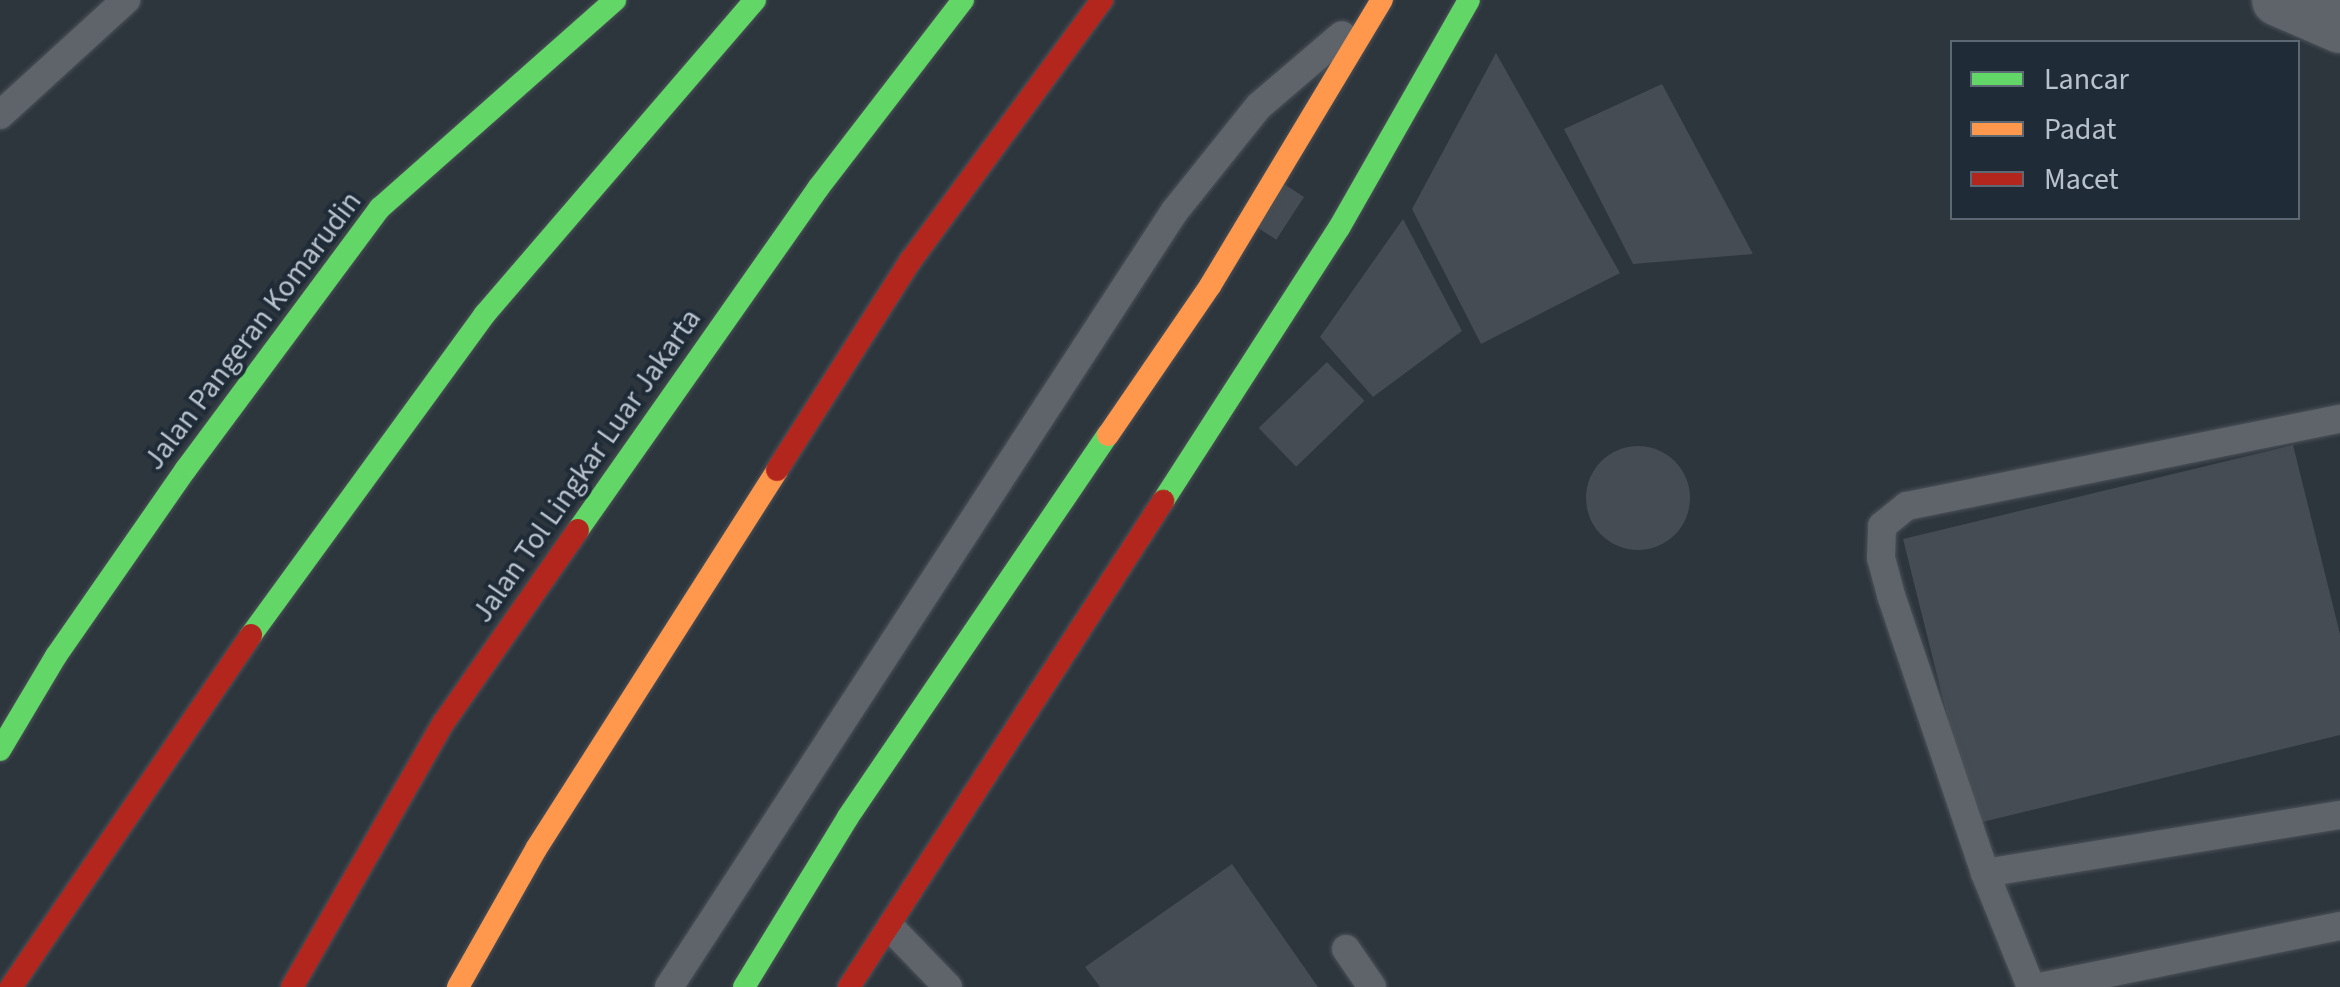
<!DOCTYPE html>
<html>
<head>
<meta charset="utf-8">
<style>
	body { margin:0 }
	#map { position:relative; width:2340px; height:987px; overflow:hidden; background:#2d353d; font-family:"Source Sans 3",sans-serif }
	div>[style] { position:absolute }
	.building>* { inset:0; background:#454c53; transform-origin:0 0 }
	.round { border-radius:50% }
	.roads { filter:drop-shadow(0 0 2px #4b5157) drop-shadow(0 0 2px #4b5157) }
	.lane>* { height:28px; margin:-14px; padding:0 14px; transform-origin:14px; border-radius:14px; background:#5e646a }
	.street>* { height:52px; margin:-26px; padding:0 26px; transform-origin:26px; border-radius:26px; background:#5e646a }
	.fast>* { height:22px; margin:-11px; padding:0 11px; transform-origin:11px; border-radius:11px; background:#63d668 }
	.slow>* { height:22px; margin:-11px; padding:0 11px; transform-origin:11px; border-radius:11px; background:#ff974d }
	.jam>* { height:22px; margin:-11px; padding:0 11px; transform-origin:11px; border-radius:11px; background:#b3261e }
	span { translate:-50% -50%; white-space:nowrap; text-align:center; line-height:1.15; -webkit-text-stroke:8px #1f2c38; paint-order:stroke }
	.street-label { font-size:30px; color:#b8c2cd }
	.legend { position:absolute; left:1950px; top:40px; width:350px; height:180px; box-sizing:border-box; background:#1f2c38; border:2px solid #5c6874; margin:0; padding:12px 18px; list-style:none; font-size:30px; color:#b8c2cd }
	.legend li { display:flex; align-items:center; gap:20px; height:50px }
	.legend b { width:50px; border:2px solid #5c6874 }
</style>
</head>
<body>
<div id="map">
	<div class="building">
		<div style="clip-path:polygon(1496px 53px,1620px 273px,1481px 344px,1412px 209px)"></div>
		<div style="clip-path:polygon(1662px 84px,1753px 254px,1633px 264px,1564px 129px)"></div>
		<div style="left:1278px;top:180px;width:31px;height:51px;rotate:33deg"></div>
		<div style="clip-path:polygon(1403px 219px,1462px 331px,1373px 397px,1320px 337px)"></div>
		<div style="left:1327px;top:362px;width:54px;height:95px;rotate:46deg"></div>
		<div style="clip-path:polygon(2293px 445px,2340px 634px,2340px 735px,1974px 824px,1903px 539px)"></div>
		<div class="round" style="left:1586px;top:446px;width:104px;height:104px"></div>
		<div style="clip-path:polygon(1232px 864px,1318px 987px,1100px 987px,1085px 967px)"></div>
	</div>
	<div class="roads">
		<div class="lane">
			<div style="left:0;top:115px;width:171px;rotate:-42.4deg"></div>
			<div style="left:1985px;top:873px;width:360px;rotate:-9.3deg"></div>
			<div style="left:891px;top:928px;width:82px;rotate:46deg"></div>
			<div style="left:1346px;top:949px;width:46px;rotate:55.6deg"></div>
			<div style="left:669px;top:987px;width:925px;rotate:-56.91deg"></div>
			<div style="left:1174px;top:212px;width:136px;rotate:-51.3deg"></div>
			<div style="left:1259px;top:106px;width:109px;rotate:-40.5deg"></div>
			<div style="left:2031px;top:987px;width:123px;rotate:-112deg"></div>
			<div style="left:1985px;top:873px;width:293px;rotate:-108.7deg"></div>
			<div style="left:1891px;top:595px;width:38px;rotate:-105deg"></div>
			<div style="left:1881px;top:558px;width:32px;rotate:-88deg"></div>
			<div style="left:1882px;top:526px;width:32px;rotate:-39deg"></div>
			<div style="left:1907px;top:506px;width:442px;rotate:-11.4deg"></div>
			<div style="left:2040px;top:987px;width:306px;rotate:-11.5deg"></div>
		</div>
		<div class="street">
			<div style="left:2278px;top:0;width:68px;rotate:23.5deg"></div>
		</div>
		<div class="fast">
			<div style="left:1163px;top:501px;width:325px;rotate:-57.2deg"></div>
			<div style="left:1339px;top:228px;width:262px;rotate:-60.3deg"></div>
			<div style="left:578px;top:530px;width:419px;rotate:-54.9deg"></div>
			<div style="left:819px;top:187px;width:236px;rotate:-52.4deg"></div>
			<div style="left:251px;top:635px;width:397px;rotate:-53.9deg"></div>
			<div style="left:485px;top:314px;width:414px;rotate:-49.3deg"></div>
			<div style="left:0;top:750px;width:109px;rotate:-59.2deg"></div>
			<div style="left:56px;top:656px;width:228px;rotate:-55.2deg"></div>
			<div style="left:186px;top:469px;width:325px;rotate:-53.4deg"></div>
			<div style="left:380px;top:208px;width:314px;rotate:-41.5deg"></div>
			<div style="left:744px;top:987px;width:199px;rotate:-58.5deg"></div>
			<div style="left:848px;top:817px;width:462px;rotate:-55.8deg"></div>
		</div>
		<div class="slow">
			<div style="left:1108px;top:435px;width:181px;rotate:-55.6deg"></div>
			<div style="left:1210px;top:286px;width:334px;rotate:-59deg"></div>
			<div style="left:458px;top:987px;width:159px;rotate:-60.5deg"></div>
			<div style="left:536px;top:849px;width:449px;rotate:-57.5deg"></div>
		</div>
		<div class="jam">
			<div style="left:777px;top:470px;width:249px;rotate:-57.5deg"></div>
			<div style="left:911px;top:260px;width:323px;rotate:-53.7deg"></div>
			<div style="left:11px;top:987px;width:426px;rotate:-55.7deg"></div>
			<div style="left:292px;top:987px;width:305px;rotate:-60.2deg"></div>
			<div style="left:444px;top:722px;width:234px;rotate:-55.1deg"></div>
			<div style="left:849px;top:987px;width:579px;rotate:-57.13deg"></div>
		</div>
	</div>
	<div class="street-label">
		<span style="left:253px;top:331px;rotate:-53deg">Jalan Pangeran Komarudin</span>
		<span style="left:587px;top:466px;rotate:-55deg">Jalan Tol Lingkar Luar Jakarta</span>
	</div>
	<ul class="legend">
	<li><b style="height:12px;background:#63d668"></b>Lancar</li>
	<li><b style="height:12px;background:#ff974d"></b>Padat</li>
	<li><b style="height:12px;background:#b3261e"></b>Macet</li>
	</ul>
</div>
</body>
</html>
